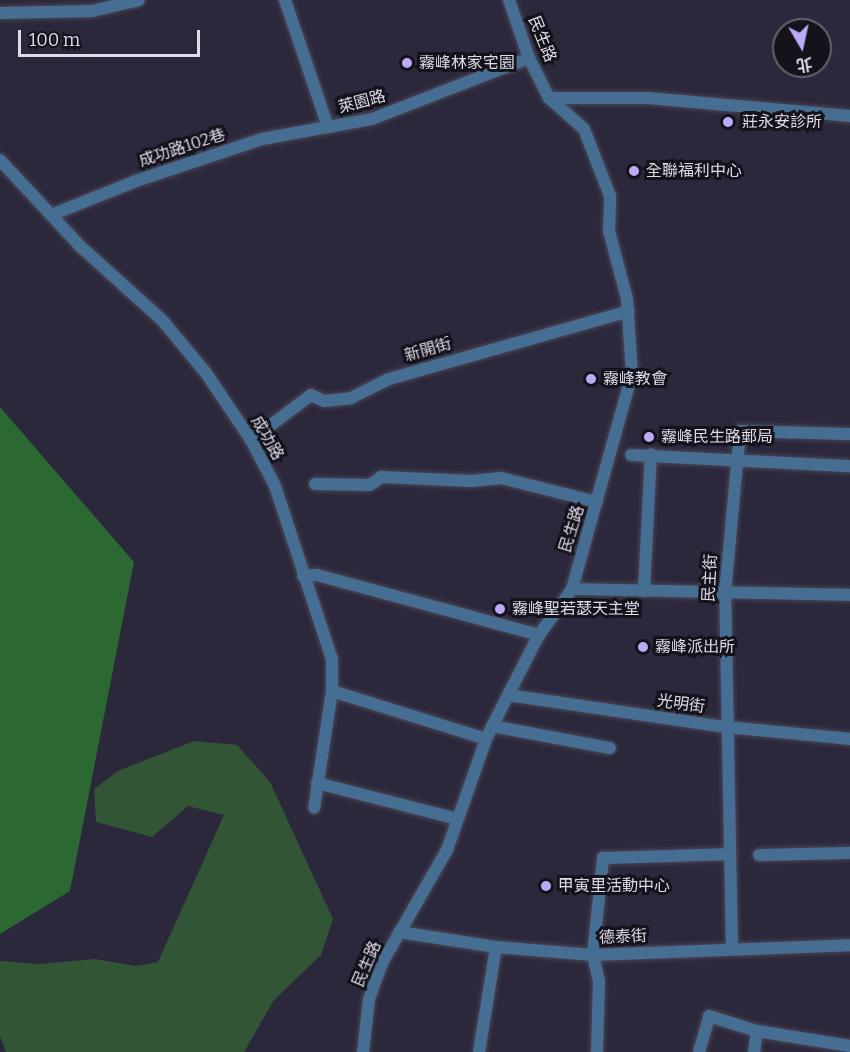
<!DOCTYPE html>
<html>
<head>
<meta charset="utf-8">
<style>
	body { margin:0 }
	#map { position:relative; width:850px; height:1052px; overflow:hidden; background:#2c283b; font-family:Bitter,"Noto Sans TC",serif }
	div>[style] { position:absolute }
	.green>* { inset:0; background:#325635 }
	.forest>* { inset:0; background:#2b6832 }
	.roads { filter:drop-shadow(0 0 2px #494557) drop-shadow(0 0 2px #494557) }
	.minor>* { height:12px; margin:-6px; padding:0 6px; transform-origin:6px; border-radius:6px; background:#456e92 }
	.dots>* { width:16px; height:16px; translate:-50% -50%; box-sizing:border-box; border:3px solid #14121b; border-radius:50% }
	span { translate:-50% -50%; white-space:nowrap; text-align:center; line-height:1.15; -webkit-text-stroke:6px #14121b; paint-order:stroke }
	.street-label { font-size:16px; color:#dfdce9 }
	.poi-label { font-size:16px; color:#dfdce9 }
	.left { translate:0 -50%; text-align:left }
	.north { position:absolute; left:772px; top:18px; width:60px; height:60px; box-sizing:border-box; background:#14121b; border:2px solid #65636d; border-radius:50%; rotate:171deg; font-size:16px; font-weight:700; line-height:24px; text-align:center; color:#dfdce9 }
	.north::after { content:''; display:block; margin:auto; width:21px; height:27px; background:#bda9f5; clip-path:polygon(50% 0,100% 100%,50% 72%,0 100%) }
	.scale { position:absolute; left:18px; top:30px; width:182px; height:27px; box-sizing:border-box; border:3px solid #dfdce9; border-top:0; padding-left:8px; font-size:18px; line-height:21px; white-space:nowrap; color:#dfdce9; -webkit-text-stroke:4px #14121b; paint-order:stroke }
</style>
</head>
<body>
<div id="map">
	<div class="green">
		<div style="clip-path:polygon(194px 741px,237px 745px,270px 782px,333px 919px,321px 955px,274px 1000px,244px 1052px,6px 1052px,0 1036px,0 961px,40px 964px,95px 959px,135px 966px,158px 962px,224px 815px,188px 806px,152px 837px,96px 822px,94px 789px,118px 771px)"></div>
	</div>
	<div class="forest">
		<div style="clip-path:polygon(0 407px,134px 562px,70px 891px,0 934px)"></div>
	</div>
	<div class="roads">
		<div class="minor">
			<div style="left:285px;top:0;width:134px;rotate:71.3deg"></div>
			<div style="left:328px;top:127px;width:45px;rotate:-10.3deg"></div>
			<div style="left:372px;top:119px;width:168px;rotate:-21.2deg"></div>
			<div style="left:0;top:13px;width:92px;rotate:-1.2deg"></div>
			<div style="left:92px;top:11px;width:48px;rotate:-13.2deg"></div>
			<div style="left:549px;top:98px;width:99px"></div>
			<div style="left:648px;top:98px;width:203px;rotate:5.1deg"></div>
			<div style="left:0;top:160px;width:117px;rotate:47.1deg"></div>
			<div style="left:80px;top:246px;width:110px;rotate:42.1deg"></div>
			<div style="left:162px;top:320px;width:69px;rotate:50.3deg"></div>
			<div style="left:206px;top:373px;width:81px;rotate:56.1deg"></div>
			<div style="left:251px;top:440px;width:52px;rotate:62.4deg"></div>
			<div style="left:275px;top:486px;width:182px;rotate:71.8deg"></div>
			<div style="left:332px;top:659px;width:32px;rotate:90deg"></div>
			<div style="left:332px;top:691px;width:118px;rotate:98.7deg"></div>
			<div style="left:51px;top:215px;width:92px;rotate:-21.8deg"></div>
			<div style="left:136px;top:181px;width:133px;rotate:-18.4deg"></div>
			<div style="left:262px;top:139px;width:67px;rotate:-10.3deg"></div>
			<div style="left:251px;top:440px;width:75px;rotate:-36.9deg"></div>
			<div style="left:311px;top:395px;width:14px;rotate:25deg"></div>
			<div style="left:324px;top:401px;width:27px;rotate:-6deg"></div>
			<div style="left:351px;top:398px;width:42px;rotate:-26.6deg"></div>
			<div style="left:389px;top:379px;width:249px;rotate:-15.8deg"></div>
			<div style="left:631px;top:455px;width:219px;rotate:2.9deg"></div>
			<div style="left:315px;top:484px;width:55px;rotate:1deg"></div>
			<div style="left:370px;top:485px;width:14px;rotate:-36deg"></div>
			<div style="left:381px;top:477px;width:91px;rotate:2.5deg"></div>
			<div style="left:472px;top:481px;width:29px;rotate:-6deg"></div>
			<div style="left:501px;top:478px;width:99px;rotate:14deg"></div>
			<div style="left:303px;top:576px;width:14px;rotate:-4deg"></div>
			<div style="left:317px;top:575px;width:230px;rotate:15.1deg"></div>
			<div style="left:572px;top:589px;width:278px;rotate:1.2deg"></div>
			<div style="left:644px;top:591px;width:137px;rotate:-87.1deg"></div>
			<div style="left:332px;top:691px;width:161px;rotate:17.3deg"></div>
			<div style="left:508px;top:695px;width:220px;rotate:8.4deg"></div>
			<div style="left:726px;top:727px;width:125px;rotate:5.5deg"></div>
			<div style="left:492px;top:726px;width:120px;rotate:10.6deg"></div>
			<div style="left:317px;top:783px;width:145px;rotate:14.4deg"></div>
			<div style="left:759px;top:855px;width:91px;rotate:-1.3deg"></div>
			<div style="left:399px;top:932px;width:98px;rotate:8.8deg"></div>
			<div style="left:496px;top:947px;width:97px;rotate:4.7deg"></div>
			<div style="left:593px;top:955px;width:257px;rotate:-2.2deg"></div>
			<div style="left:732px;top:948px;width:355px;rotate:-91.1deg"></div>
			<div style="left:725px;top:593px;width:163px;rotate:-84.7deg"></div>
			<div style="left:740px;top:431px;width:110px;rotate:1.6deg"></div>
			<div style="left:363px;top:1052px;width:53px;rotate:-83.5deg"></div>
			<div style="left:369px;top:999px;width:38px;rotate:-70deg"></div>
			<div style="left:382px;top:963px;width:130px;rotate:-60.1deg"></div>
			<div style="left:447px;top:850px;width:118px;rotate:-70.6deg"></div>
			<div style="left:486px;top:739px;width:49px;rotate:-63.4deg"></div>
			<div style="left:508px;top:695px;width:68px;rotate:-62.7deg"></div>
			<div style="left:539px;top:635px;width:57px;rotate:-54.3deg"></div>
			<div style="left:572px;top:589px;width:223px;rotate:-74.4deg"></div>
			<div style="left:632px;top:374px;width:75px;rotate:-93.8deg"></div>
			<div style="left:627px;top:299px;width:70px;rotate:-104.8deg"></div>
			<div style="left:609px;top:231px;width:35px;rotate:-88deg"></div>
			<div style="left:610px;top:196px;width:72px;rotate:-111.2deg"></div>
			<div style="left:584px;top:129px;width:47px;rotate:-138.5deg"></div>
			<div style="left:549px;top:98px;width:45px;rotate:-116.6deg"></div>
			<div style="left:529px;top:58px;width:61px;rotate:-109deg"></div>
			<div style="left:479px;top:1052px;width:106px;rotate:-80.8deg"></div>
			<div style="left:597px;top:1052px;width:71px;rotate:-88.4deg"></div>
			<div style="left:599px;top:981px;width:27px;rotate:-103deg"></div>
			<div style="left:593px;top:955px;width:98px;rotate:-84.1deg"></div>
			<div style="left:603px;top:858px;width:125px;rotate:-1.8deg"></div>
			<div style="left:699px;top:1052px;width:37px;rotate:-74deg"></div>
			<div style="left:709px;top:1016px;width:50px;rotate:17.4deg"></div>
			<div style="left:757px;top:1031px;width:94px;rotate:9.2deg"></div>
			<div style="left:754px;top:1052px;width:21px;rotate:-82deg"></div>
		</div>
	</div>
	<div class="dots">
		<div style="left:407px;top:63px;background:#bda9f5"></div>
		<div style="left:728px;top:122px;background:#bda9f5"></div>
		<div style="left:634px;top:171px;background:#bda9f5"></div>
		<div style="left:591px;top:379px;background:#bda9f5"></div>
		<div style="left:649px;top:437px;background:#bda9f5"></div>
		<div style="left:500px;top:609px;background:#bda9f5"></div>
		<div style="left:643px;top:647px;background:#bda9f5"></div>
		<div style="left:546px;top:886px;background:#bda9f5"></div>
	</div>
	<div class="street-label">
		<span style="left:542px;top:39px;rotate:68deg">民生路</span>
		<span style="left:362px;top:102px;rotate:-15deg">萊園路</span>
		<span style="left:182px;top:148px;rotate:-18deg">成功路102巷</span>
		<span style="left:428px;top:350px;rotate:-16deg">新開街</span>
		<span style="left:267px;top:438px;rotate:60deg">成功路</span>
		<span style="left:572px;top:529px;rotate:-73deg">民生路</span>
		<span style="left:710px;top:578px;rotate:-87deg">民主街</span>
		<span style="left:681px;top:704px;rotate:8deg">光明街</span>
		<span style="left:623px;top:937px;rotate:-3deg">德泰街</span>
		<span style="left:367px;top:964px;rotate:-67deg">民生路</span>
	</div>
	<div class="poi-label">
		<span class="left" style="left:419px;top:63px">霧峰林家宅園</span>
		<span class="left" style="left:742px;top:122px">莊永安診所</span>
		<span class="left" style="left:646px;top:171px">全聯福利中心</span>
		<span class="left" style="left:603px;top:379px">霧峰教會</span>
		<span class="left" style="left:661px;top:437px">霧峰民生路郵局</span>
		<span class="left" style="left:512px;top:609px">霧峰聖若瑟天主堂</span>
		<span class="left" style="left:655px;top:647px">霧峰派出所</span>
		<span class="left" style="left:558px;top:886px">甲寅里活動中心</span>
	</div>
	<div class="north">北</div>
	<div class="scale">100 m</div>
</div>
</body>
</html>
